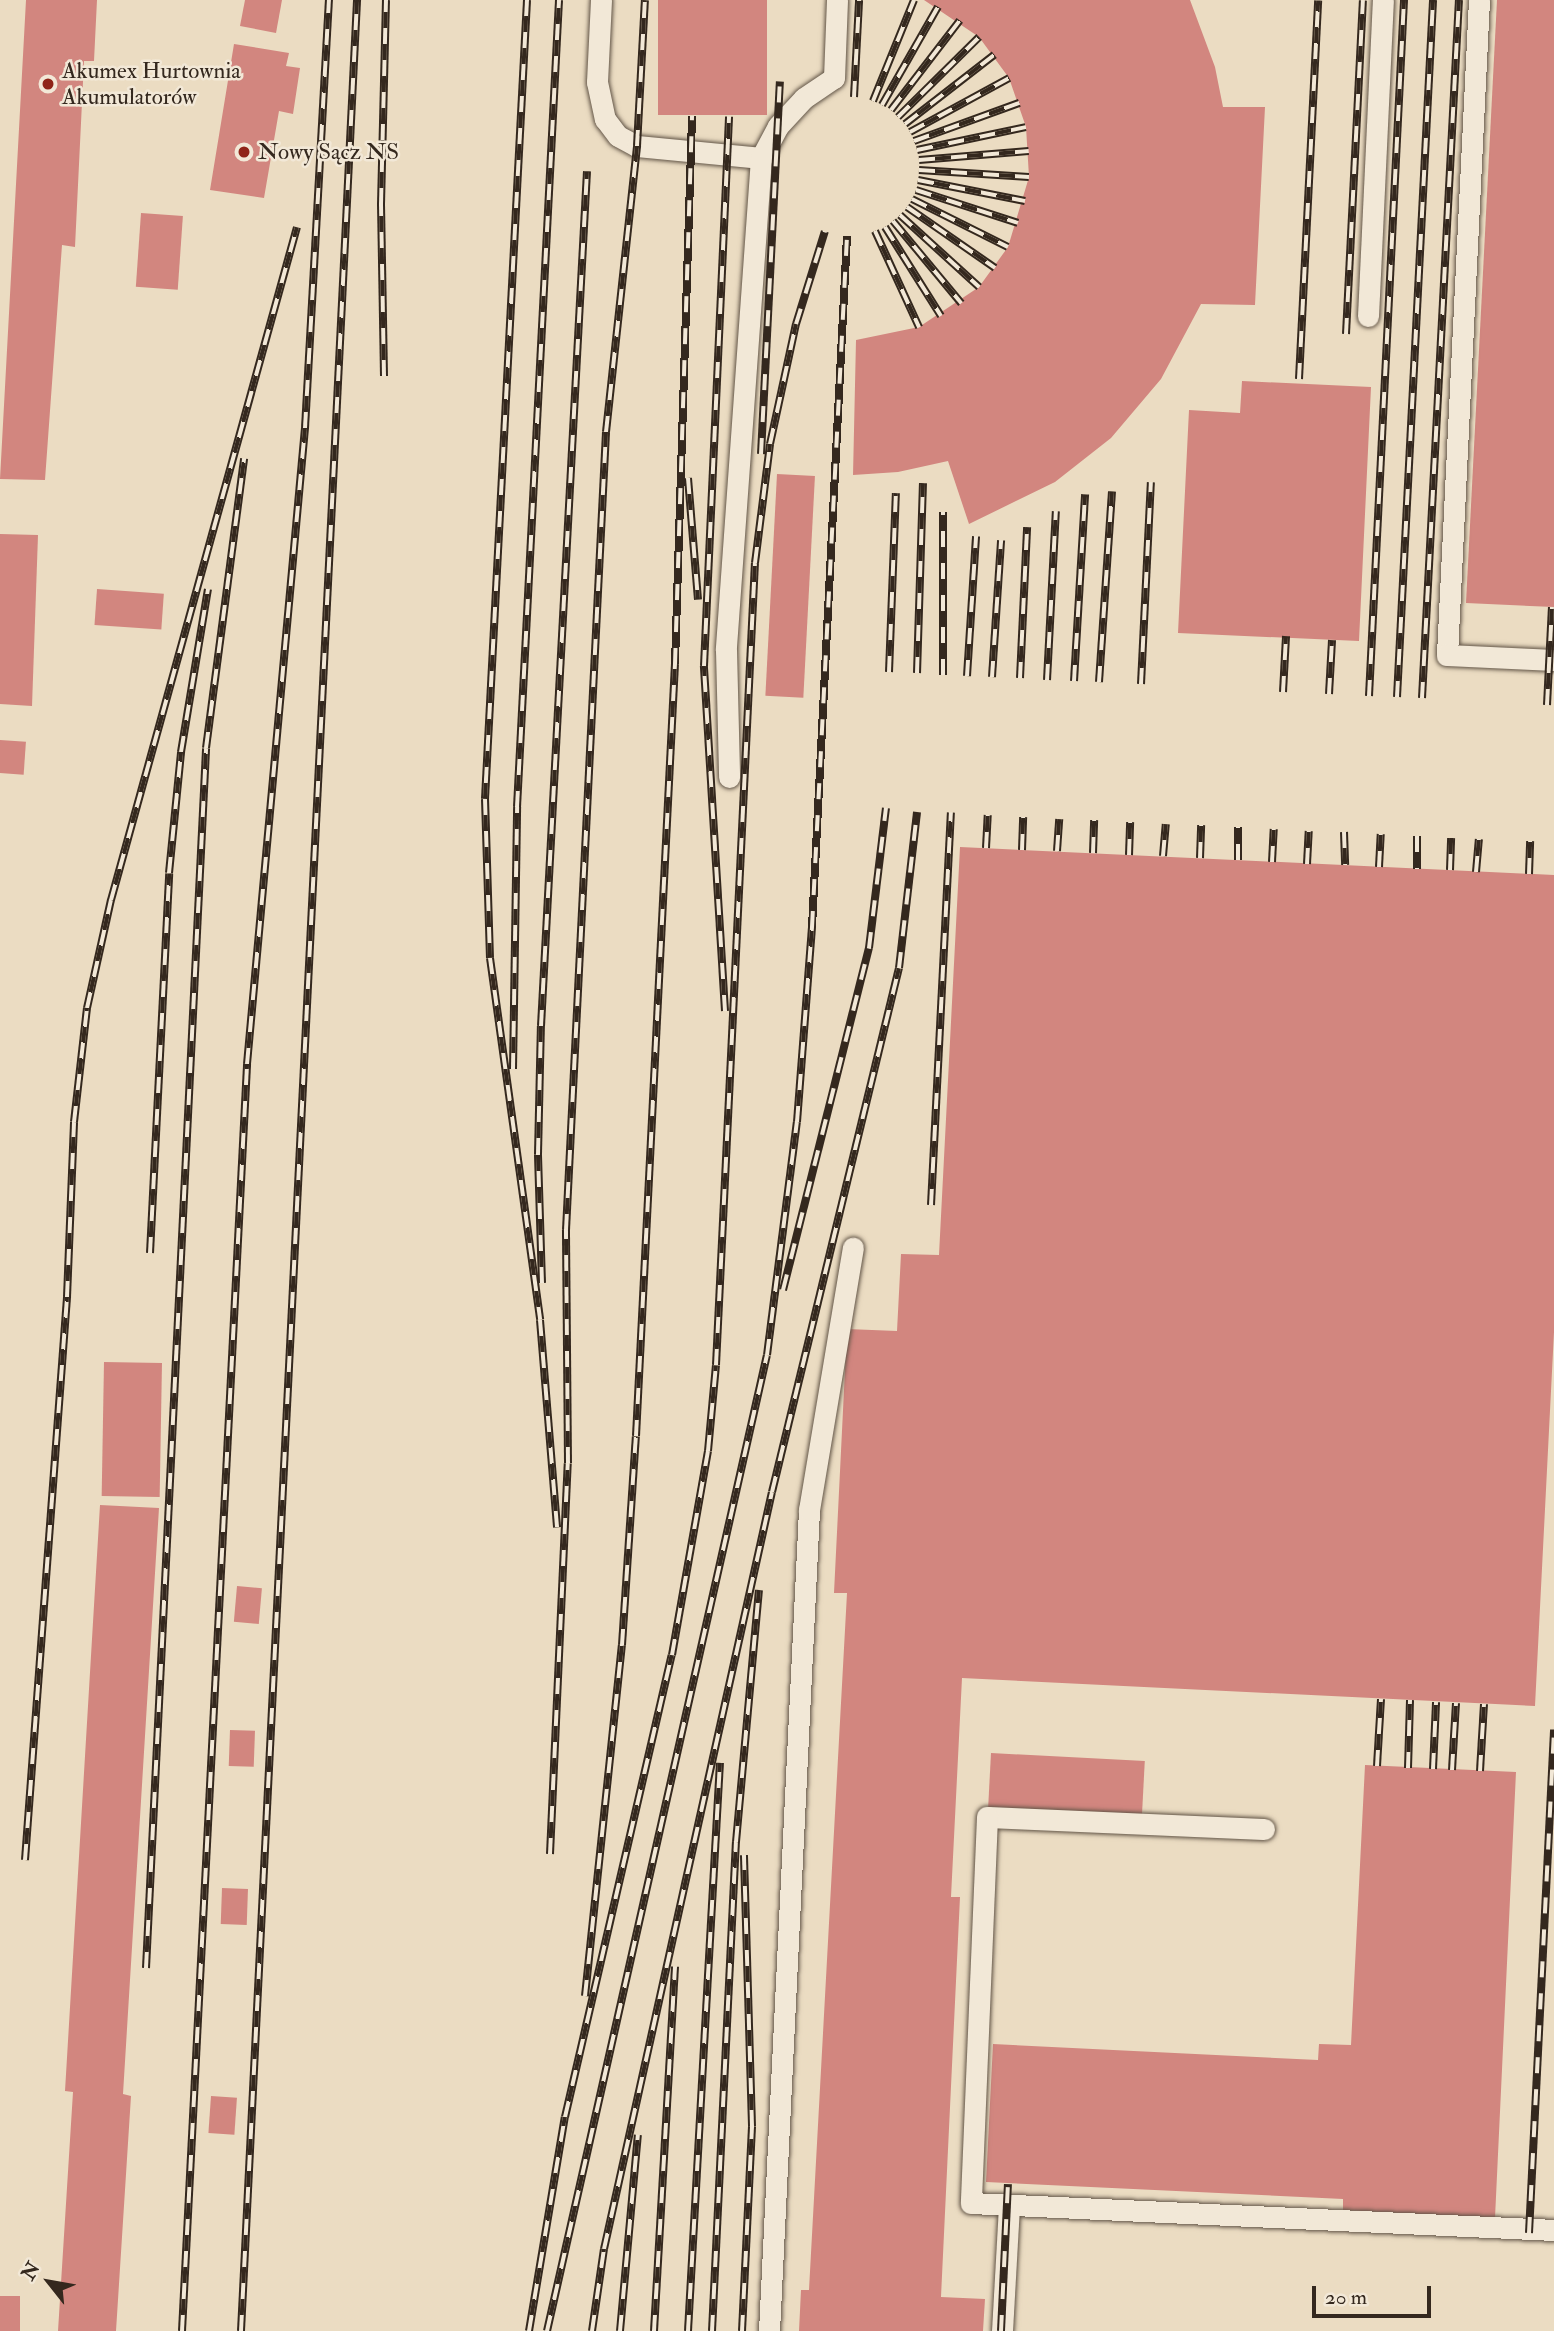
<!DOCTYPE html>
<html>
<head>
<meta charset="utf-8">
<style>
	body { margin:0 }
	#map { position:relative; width:1554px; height:2331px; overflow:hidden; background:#ebdcc2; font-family:"IM FELL Double Pica",serif }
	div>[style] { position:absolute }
	.building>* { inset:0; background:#d2867f; transform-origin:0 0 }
	.roads { filter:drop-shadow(0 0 2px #625547) drop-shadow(0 0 2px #625547) }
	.service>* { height:21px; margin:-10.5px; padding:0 10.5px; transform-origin:10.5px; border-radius:10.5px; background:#f2e8d7 }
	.rail>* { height:8px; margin-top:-4px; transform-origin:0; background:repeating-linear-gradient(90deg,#f2e8d7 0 16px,#34281e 0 32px); box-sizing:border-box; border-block:2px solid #34281e }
	.dots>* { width:19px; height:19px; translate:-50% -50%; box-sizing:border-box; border:4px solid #f2e8d7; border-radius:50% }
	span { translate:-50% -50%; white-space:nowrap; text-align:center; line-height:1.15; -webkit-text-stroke:5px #f2e8d7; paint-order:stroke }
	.poi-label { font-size:23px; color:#34281e }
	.left { translate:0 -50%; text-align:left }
	.north { position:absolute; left:14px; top:2247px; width:70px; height:70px; -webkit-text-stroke:5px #f2e8d7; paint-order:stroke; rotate:301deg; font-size:19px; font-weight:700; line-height:28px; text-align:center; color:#34281e }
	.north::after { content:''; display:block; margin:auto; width:24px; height:32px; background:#34281e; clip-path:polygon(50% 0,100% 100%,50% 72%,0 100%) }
	.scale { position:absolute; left:1312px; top:2286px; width:119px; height:32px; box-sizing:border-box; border:4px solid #34281e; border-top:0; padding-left:9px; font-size:21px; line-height:24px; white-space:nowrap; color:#34281e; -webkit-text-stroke:5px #f2e8d7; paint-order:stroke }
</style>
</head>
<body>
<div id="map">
	<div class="building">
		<div style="clip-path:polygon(26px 0,97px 0,94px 61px,84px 61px,75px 247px,62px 245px,45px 480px,0 479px)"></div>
		<div style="clip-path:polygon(245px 0,282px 0,276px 33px,240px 26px)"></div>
		<div style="left:658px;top:0;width:109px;height:115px"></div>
		<div style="clip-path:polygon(924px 0,1190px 0,1215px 67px,1223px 107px,1265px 107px,1255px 305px,1201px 304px,1161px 379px,1111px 438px,1055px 482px,969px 524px,948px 461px,898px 472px,853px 475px,856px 340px,919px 327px,979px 287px,1008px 247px,1029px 177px,1026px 127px,1009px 78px,979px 37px)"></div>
		<div style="clip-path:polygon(1497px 0,1554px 0,1554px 607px,1466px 603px)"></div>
		<div style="clip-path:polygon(234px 44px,289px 53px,286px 66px,300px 68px,293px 114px,279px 111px,264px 198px,210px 190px)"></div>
		<div style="left:141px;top:213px;width:42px;height:74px;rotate:4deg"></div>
		<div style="clip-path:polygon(1242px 381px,1371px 387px,1359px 641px,1178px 633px,1189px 410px,1240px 413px)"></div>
		<div style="left:777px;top:474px;width:38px;height:222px;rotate:3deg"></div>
		<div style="clip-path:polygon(0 534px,38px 535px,32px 706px,0 704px)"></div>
		<div style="left:97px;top:589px;width:67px;height:36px;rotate:4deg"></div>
		<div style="left:0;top:740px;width:26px;height:33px;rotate:4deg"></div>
		<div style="clip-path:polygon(960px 847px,1554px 875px,1554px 1332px,1535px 1706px,962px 1678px,951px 1897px,960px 1897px,941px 2297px,985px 2299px,983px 2331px,799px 2331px,801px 2290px,809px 2290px,847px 1593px,834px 1593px,847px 1329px,897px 1331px,901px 1254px,939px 1255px)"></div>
		<div style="left:104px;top:1362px;width:58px;height:134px;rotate:1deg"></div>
		<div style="clip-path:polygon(100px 1505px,159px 1508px,123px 2094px,131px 2096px,116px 2331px,58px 2331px,73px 2092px,65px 2091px)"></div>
		<div style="left:237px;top:1586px;width:25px;height:36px;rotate:5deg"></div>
		<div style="left:230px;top:1730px;width:25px;height:36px;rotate:2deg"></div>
		<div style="left:991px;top:1753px;width:154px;height:56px;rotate:3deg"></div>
		<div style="clip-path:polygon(1365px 1765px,1516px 1772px,1495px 2218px,1343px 2210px,1343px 2199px,986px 2182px,993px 2044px,1318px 2060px,1319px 2044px,1351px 2045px)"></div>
		<div style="left:222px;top:1888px;width:26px;height:36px;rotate:2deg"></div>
		<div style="left:211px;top:2096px;width:26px;height:37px;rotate:4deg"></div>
		<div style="left:0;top:2296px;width:20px;height:35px"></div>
	</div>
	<div class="roads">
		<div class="service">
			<div style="left:601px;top:0;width:82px;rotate:92.8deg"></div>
			<div style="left:597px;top:82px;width:38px;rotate:78deg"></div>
			<div style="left:605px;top:119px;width:21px;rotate:53deg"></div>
			<div style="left:618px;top:136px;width:21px;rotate:28deg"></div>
			<div style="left:637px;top:146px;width:125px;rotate:5.5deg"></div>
			<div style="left:761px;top:158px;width:493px;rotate:94.1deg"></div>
			<div style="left:726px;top:650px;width:127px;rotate:88.6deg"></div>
			<div style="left:1479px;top:0;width:656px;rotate:92.8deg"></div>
			<div style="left:1447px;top:655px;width:107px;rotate:2.7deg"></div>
			<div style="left:761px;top:158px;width:36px;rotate:-62deg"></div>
			<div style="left:778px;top:126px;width:38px;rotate:-47deg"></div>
			<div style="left:804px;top:98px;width:36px;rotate:-34deg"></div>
			<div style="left:834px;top:78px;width:78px;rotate:-87.8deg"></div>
			<div style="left:1368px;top:316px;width:316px;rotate:-87.3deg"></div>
			<div style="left:1264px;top:1829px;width:277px;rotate:-177.5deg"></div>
			<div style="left:987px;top:1817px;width:386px;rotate:92.4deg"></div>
			<div style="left:971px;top:2203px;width:584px;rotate:2.65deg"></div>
			<div style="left:769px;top:2331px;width:822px;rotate:-87.21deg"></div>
			<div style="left:809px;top:1510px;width:266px;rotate:-80.5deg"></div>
			<div style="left:1002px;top:2331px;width:126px;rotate:-86.8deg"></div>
		</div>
	</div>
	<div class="rail">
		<div style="left:527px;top:0;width:800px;rotate:93.01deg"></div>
		<div style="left:485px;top:799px;width:159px;rotate:88.2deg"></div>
		<div style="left:490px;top:958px;width:365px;rotate:82.1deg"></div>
		<div style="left:540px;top:1320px;width:208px;rotate:85.3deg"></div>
		<div style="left:854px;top:97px;width:97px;rotate:-87deg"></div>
		<div style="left:873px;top:101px;width:109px;rotate:-67.9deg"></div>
		<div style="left:882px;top:105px;width:113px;rotate:-60.3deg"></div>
		<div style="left:891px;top:110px;width:113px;rotate:-52.5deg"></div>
		<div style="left:898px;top:117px;width:114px;rotate:-44.6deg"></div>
		<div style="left:905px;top:124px;width:113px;rotate:-37.8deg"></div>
		<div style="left:910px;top:132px;width:113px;rotate:-28.6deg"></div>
		<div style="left:914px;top:141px;width:112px;rotate:-19.9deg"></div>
		<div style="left:917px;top:150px;width:111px;rotate:-11.9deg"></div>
		<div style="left:919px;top:160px;width:110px;rotate:-4.7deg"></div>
		<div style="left:919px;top:170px;width:110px;rotate:3.6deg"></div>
		<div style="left:918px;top:180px;width:109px;rotate:11.1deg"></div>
		<div style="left:916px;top:190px;width:107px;rotate:17.9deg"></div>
		<div style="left:912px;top:199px;width:107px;rotate:26.6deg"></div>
		<div style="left:907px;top:207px;width:107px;rotate:34.7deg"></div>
		<div style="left:900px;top:215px;width:107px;rotate:42.3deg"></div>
		<div style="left:893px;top:221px;width:107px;rotate:50.3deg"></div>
		<div style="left:885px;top:227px;width:105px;rotate:57.8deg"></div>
		<div style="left:875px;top:231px;width:106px;rotate:65.4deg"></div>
		<div style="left:1346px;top:334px;width:334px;rotate:-87.1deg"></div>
		<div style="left:384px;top:376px;width:172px;rotate:-91deg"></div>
		<div style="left:381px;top:204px;width:204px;rotate:-88.6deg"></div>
		<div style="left:1299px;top:379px;width:379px;rotate:-87.1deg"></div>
		<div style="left:761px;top:454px;width:373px;rotate:-87.1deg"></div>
		<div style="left:688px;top:478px;width:122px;rotate:85.3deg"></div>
		<div style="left:889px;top:672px;width:179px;rotate:-87.8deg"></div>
		<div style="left:917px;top:673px;width:190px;rotate:-88.2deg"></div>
		<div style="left:943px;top:675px;width:163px;rotate:-90deg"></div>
		<div style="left:967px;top:676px;width:140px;rotate:-86.3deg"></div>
		<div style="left:992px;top:677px;width:137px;rotate:-86.2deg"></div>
		<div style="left:1020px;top:678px;width:151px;rotate:-87.3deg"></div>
		<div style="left:1047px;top:680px;width:169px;rotate:-87deg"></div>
		<div style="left:1074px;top:681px;width:187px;rotate:-86.6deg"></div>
		<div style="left:1099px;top:682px;width:191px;rotate:-86.1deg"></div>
		<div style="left:1141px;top:684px;width:202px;rotate:-87.2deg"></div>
		<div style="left:1283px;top:692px;width:56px;rotate:-86.9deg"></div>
		<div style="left:1329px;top:694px;width:54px;rotate:-86.8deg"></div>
		<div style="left:1369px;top:696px;width:697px;rotate:-87.12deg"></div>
		<div style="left:1397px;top:697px;width:698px;rotate:-87.04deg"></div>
		<div style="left:1422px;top:698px;width:699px;rotate:-86.97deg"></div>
		<div style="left:1547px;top:705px;width:98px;rotate:-87.1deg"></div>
		<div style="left:1344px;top:832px;width:33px;rotate:88deg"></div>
		<div style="left:1417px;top:836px;width:33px;rotate:90deg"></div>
		<div style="left:986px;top:848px;width:33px;rotate:-87deg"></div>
		<div style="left:1022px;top:850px;width:33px;rotate:-88deg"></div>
		<div style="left:1057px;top:851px;width:32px;rotate:-86deg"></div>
		<div style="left:1093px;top:853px;width:33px;rotate:-88deg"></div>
		<div style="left:1129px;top:855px;width:33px;rotate:-88deg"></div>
		<div style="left:1163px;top:856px;width:32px;rotate:-85deg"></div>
		<div style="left:1200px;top:858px;width:33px;rotate:-88deg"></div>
		<div style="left:1238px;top:860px;width:33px;rotate:-90deg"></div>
		<div style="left:1272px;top:862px;width:33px;rotate:-87deg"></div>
		<div style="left:1307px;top:864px;width:33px;rotate:-87deg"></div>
		<div style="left:1379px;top:867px;width:33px;rotate:-87deg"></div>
		<div style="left:1450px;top:870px;width:32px;rotate:-88deg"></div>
		<div style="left:1476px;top:872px;width:33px;rotate:-85deg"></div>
		<div style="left:1529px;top:874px;width:33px;rotate:-88deg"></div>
		<div style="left:725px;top:1011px;width:346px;rotate:-93.5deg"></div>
		<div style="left:704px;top:666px;width:550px;rotate:-87.39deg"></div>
		<div style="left:513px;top:1069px;width:262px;rotate:-89.1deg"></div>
		<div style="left:517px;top:807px;width:808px;rotate:-87.02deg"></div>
		<div style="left:931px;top:1205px;width:393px;rotate:-87.1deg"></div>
		<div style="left:150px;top:1253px;width:380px;rotate:-87.1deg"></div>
		<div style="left:169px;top:873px;width:122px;rotate:-84.3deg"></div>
		<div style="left:181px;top:752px;width:165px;rotate:-80.6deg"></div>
		<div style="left:542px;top:1283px;width:129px;rotate:-91.8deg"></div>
		<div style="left:538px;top:1154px;width:128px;rotate:-88.7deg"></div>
		<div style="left:541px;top:1026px;width:856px;rotate:-86.92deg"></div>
		<div style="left:783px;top:1290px;width:353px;rotate:-75.9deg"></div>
		<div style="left:869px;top:948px;width:141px;rotate:-83.1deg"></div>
		<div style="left:1377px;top:1766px;width:67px;rotate:-86.6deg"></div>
		<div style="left:1408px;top:1768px;width:68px;rotate:-88.3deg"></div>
		<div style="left:1433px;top:1769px;width:67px;rotate:-87.4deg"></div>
		<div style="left:1452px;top:1770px;width:67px;rotate:-86.6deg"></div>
		<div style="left:1480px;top:1771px;width:67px;rotate:-86.6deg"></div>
		<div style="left:550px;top:1854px;width:391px;rotate:-87.4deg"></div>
		<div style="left:568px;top:1463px;width:233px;rotate:-90.5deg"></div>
		<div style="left:566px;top:1230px;width:799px;rotate:-87.13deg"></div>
		<div style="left:606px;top:432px;width:288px;rotate:-83.8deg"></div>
		<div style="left:637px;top:146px;width:146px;rotate:-86.9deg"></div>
		<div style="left:25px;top:1860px;width:565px;rotate:-85.73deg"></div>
		<div style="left:67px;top:1297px;width:175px;rotate:-87.7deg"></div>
		<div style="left:74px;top:1122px;width:115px;rotate:-83.5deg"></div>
		<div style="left:87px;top:1008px;width:111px;rotate:-77.5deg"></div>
		<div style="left:111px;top:900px;width:698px;rotate:-74.55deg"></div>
		<div style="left:146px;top:1968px;width:1221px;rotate:-87.18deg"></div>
		<div style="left:206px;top:748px;width:292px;rotate:-82.5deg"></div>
		<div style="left:585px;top:1996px;width:353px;rotate:-84deg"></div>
		<div style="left:622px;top:1645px;width:209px;rotate:-86.2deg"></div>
		<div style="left:636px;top:1436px;width:773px;rotate:-87.11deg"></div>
		<div style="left:675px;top:664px;width:548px;rotate:-88.22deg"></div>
		<div style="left:1529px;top:2233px;width:504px;rotate:-87.15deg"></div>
		<div style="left:182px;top:2331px;width:1269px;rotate:-87.06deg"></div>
		<div style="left:247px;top:1064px;width:639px;rotate:-84.79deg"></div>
		<div style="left:305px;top:428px;width:429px;rotate:-86.8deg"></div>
		<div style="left:241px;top:2331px;width:2334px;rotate:-87.15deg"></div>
		<div style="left:529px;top:2331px;width:217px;rotate:-80.5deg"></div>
		<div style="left:565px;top:2117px;width:474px;rotate:-77deg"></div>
		<div style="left:672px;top:1655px;width:207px;rotate:-80deg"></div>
		<div style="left:708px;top:1451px;width:86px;rotate:-84.7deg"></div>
		<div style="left:716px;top:1365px;width:803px;rotate:-87.22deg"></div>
		<div style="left:755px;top:563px;width:120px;rotate:-82.8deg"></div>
		<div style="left:770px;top:444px;width:123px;rotate:-77.8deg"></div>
		<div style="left:796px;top:324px;width:97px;rotate:-72.7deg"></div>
		<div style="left:547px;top:2331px;width:1000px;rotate:-77.3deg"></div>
		<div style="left:767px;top:1355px;width:235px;rotate:-82.7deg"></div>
		<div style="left:797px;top:1122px;width:196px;rotate:-85.6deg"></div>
		<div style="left:812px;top:927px;width:692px;rotate:-87.1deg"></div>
		<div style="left:592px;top:2331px;width:83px;rotate:-81.7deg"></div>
		<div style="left:604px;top:2249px;width:775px;rotate:-77.49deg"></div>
		<div style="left:772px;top:1492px;width:539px;rotate:-76.38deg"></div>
		<div style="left:899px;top:968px;width:157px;rotate:-83.4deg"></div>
		<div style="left:620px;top:2331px;width:197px;rotate:-84.8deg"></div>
		<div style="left:654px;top:2331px;width:365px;rotate:-86.7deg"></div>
		<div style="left:688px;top:2331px;width:569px;rotate:-86.78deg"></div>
		<div style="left:712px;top:2331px;width:490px;rotate:-87.2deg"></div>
		<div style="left:736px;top:1842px;width:253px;rotate:-84.8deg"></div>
		<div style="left:742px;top:2331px;width:205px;rotate:-87.2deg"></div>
		<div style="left:752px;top:2126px;width:271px;rotate:-91.7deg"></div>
		<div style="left:1001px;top:2331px;width:147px;rotate:-87.3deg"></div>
	</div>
	<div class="dots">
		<div style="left:48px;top:84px;background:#8f2418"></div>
		<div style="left:244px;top:152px;background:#8f2418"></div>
	</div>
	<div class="poi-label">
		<span class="left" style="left:62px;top:84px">Akumex Hurtownia<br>Akumulatorów</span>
		<span class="left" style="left:258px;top:152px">Nowy Sącz NS</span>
	</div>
	<div class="north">N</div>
	<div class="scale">20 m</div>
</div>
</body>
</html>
